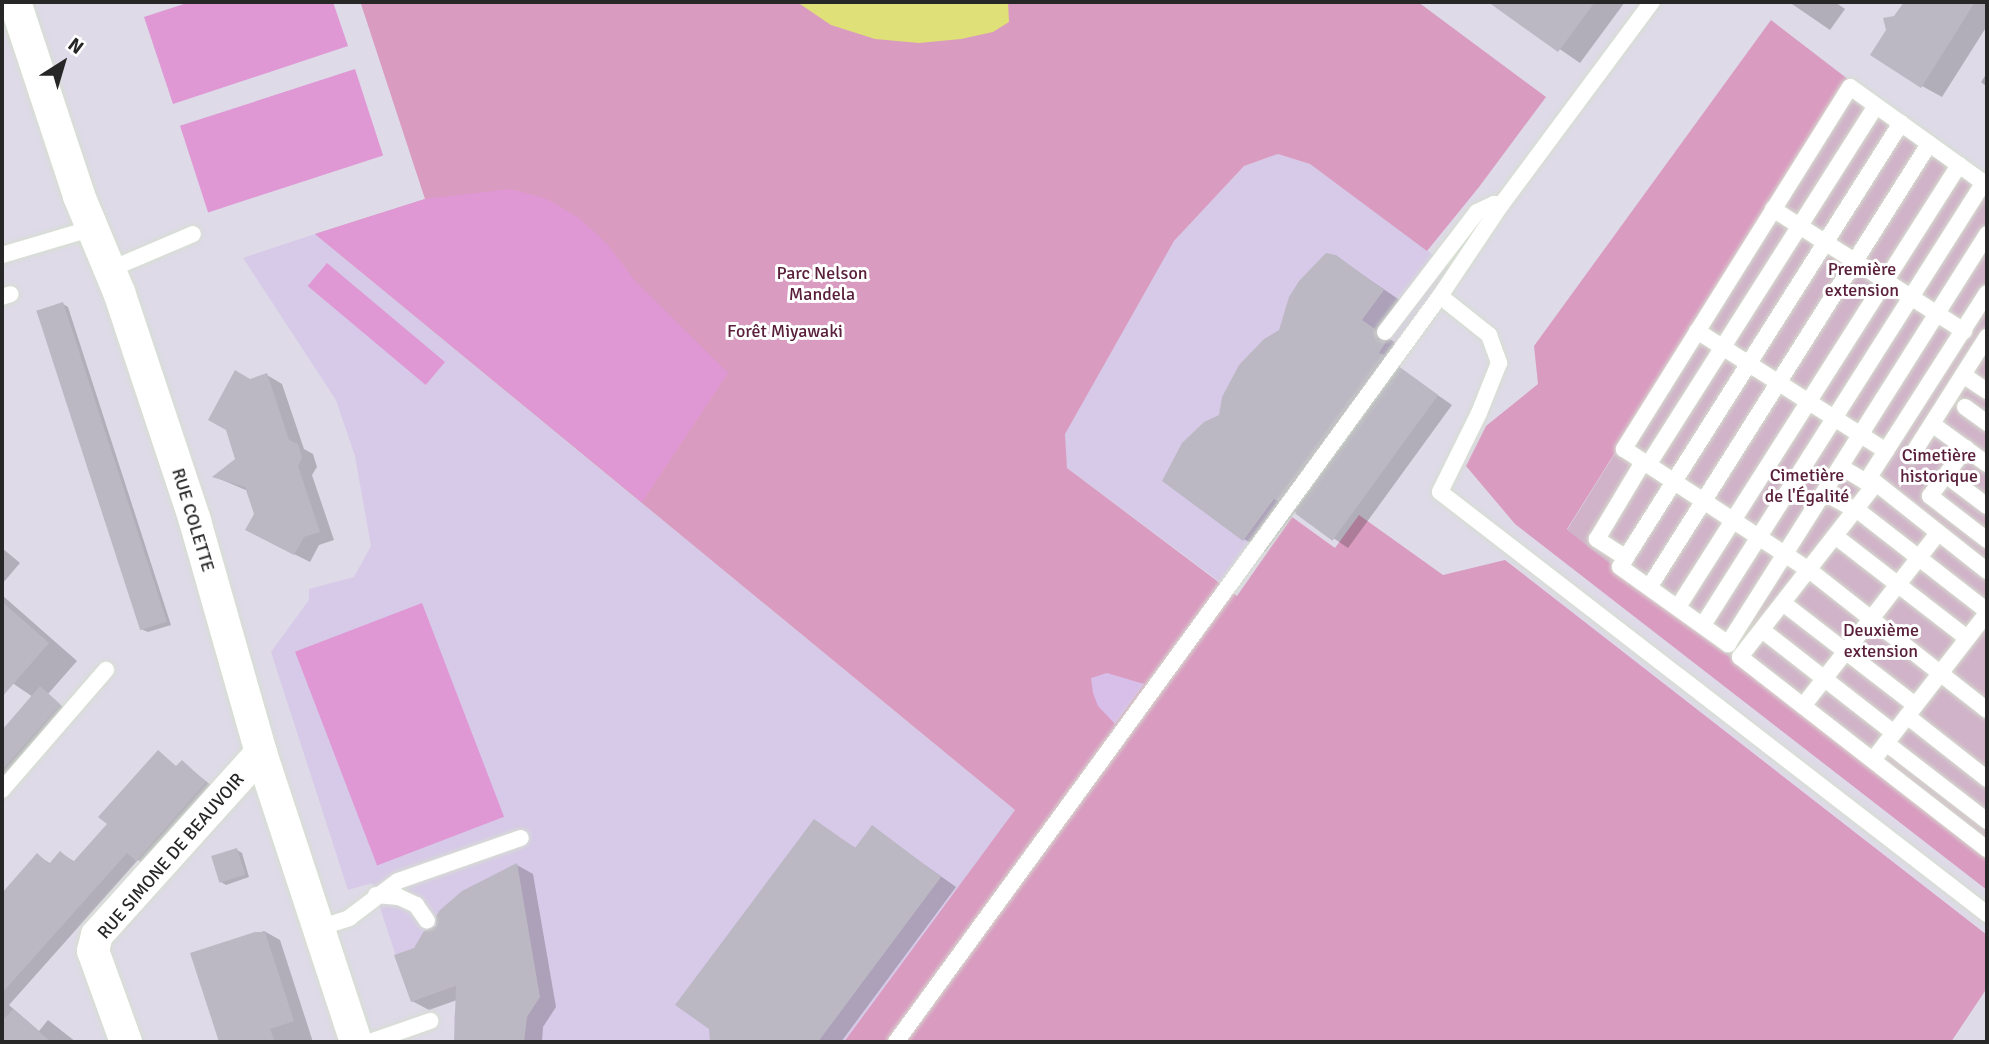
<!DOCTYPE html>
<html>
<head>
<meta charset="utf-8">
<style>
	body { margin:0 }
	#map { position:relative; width:1989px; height:1044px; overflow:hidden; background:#dedae8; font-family:Signika,sans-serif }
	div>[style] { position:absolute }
	.education>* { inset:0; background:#d7cae8 }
	.green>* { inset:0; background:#d99bc0 }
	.sand>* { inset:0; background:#d8bfea }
	.cemetery>* { inset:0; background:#d0b3c8 }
	.pitch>* { inset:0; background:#df98d4; transform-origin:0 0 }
	.water>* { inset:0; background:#dfe077 }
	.shadow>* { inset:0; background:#0003 }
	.building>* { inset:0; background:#bcb8c3; transform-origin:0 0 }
	.roads { filter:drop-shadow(0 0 2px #d6decf) drop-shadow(0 0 2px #d6decf) }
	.service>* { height:16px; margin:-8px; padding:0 8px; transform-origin:8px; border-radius:8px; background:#fff }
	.minor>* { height:32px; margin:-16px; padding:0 16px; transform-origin:16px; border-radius:16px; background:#fff }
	span { translate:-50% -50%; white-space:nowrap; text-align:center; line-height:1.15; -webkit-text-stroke:6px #fff; paint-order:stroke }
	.park-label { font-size:18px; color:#5a203b }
	.street-label { font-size:18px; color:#272727 }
	.frame { position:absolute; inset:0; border:4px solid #272727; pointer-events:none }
	.north { position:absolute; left:28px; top:28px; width:70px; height:70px; -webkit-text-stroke:5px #fff; paint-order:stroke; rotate:37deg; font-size:19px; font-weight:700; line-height:28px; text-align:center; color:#272727 }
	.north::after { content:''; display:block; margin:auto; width:24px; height:32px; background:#272727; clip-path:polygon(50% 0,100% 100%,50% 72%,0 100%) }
</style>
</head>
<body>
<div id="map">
	<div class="education">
		<div style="clip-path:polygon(1278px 154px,1310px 164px,1451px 268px,1220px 582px,1067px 468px,1064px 434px,1174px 241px,1244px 166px)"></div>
		<div style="clip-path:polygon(315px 234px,1016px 811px,844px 1042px,455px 1042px,454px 1016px,463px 984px,411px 1002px,372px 883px,348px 890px,271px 652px,309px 600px,309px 589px,354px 577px,371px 546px,355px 456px,336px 400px,243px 258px)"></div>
	</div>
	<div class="green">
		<div style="clip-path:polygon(368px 2px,1418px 2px,1546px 97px,1479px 187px,1427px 251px,1310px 164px,1278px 154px,1244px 166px,1174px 241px,1065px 434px,1067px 468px,1237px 596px,1292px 517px,1335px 548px,1359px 515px,1443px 575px,1505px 560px,1987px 935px,1987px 988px,1951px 1042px,844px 1042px,1015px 810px,315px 234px,425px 199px,361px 4px)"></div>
		<div style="clip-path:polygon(1771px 20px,1849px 80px,1567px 529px,1987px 859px,1987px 890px,1515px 524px,1466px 466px,1486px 426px,1538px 384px,1534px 346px)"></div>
	</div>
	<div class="sand">
		<div style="clip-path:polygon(1107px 673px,1144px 684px,1115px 724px,1098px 706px,1093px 693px,1091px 678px)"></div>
	</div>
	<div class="cemetery">
		<div style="clip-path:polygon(1849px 80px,1987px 176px,1987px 859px,1567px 530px)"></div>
	</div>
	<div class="pitch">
		<div style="clip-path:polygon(190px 2px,333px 2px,348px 46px,173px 104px,144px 17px)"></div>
		<div style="left:355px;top:69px;width:91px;height:184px;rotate:72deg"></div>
		<div style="clip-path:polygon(511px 189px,547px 199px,579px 218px,608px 245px,635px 281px,728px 373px,642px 502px,315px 234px,425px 199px)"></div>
		<div style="left:327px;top:263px;width:154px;height:30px;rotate:40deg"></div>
		<div style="left:422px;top:603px;width:229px;height:136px;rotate:69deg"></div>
	</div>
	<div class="water">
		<div style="clip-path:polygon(797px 2px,1008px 2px,1009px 22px,993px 32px,961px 39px,919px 43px,875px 39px,831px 25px)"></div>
	</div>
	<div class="shadow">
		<div style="clip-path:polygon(1491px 2px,1625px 2px,1580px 63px)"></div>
		<div style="clip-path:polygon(1789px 2px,1835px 2px,1845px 9px,1830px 30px)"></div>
		<div style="clip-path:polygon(1906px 2px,1987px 2px,1987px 26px,1942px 97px,1922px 86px,1895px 18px)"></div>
		<div style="clip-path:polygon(1987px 73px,1987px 87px,1981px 82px)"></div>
		<div style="clip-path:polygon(1335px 256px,1404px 303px,1382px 334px,1396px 343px,1406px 356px,1399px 366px,1403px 371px,1452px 405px,1348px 548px,1295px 512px,1265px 552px,1244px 539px,1221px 416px)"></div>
		<div style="clip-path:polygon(63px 304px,68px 307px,171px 625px,148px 632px,143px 630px)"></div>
		<div style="clip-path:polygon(267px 375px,282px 384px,304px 449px,313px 454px,317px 467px,312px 475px,334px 540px,319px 545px,310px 562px,262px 538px,248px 491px,215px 477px,237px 459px,250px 381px)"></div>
		<div style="clip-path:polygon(2px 548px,20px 563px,2px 584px)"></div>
		<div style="clip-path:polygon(2px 595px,77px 661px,48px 694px,64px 708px,2px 778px,2px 732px,33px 697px,2px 676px)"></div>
		<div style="clip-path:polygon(158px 752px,181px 773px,182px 762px,217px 790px,149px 866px,138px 860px,9px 1005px,39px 1031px,48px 1020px,76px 1042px,2px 1042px,2px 919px,8px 912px,2px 907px,2px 895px,37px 855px,51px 864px,61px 853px,75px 862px,109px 824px)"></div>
		<div style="clip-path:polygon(814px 821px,857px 849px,873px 828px,956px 887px,841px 1042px,715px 1042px)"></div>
		<div style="clip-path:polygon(237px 850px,242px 853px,249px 877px,226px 885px,221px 882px)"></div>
		<div style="clip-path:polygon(517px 865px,533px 874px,556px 1007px,543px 1027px,542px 1042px,457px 1042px,457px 1000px,429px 1010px,412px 1001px,415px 949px)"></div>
		<div style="clip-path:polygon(264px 931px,280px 940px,313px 1042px,221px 1042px,192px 955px)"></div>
	</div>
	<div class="building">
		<div style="clip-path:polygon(1488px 2px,1595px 2px,1558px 52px)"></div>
		<div style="clip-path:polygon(1904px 2px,1975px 2px,1921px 88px,1870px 55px,1886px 30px,1883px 18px,1894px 16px)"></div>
		<div style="clip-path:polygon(1326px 253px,1336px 255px,1384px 290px,1362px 320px,1375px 329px,1378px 340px,1386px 342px,1379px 353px,1384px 355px,1278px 501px,1274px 499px,1243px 541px,1162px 481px,1182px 443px,1204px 422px,1219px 415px,1222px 397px,1239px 365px,1264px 339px,1279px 330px,1289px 297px,1299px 281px)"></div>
		<div style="left:63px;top:302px;width:336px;height:28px;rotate:72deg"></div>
		<div style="left:1401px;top:368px;width:46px;height:180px;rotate:36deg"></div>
		<div style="clip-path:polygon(235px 370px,250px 379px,267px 373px,289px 440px,298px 444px,302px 458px,298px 466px,320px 532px,304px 537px,294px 555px,245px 530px,254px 514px,245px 487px,212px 477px,235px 459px,226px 430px,208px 420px)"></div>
		<div style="clip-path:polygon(2px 602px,49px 643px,2px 697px)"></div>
		<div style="clip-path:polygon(40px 686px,60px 704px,2px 770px,2px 730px)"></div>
		<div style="clip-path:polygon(158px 750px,176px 766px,182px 760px,206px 782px,136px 861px,127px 853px,2px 993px,2px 893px,37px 853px,49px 864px,60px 851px,73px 862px,107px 824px,98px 817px)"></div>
		<div style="clip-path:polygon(814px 819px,855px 848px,872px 825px,941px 877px,818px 1042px,710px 1042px,709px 1029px,675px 1005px)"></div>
		<div style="left:237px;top:848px;width:28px;height:27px;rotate:73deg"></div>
		<div style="clip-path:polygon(517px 863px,540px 997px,527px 1017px,524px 1042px,454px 1042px,456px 986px,411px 1002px,394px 955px,414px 948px,424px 931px,436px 926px,436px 916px,440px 910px,462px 891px)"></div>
		<div style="clip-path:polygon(255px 932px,265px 932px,294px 1021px,270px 1029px,275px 1042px,219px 1042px,190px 953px)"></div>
		<div style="clip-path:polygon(13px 1009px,51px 1042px,2px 1042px,2px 1021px)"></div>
	</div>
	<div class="roads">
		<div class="service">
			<div style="left:1901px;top:123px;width:525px;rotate:122.33deg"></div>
			<div style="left:1620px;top:567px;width:133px;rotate:35.5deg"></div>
			<div style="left:1728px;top:644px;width:485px;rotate:-57.7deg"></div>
			<div style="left:1987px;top:185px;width:168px;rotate:-144.4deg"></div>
			<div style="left:1850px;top:87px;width:427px;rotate:122deg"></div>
			<div style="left:1624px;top:449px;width:221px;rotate:33.2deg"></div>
			<div style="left:1809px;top:570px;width:226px;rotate:38.2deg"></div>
			<div style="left:1773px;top:209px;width:227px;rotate:32.6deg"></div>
			<div style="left:2px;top:255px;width:95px;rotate:-16.5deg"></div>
			<div style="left:111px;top:269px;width:89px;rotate:-23.1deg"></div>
			<div style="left:1440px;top:296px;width:63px;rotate:38.5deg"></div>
			<div style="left:1489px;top:335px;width:30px;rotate:70deg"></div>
			<div style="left:1499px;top:363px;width:54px;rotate:111.8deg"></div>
			<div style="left:1479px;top:413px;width:88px;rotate:116.3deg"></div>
			<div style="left:1440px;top:492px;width:691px;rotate:37.65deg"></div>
			<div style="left:2px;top:297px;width:9px;rotate:-18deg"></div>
			<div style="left:1697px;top:331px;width:224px;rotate:32.4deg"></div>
			<div style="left:1385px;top:332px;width:151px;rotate:-52.5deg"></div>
			<div style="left:1477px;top:212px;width:19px;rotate:-25deg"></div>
			<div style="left:1494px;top:204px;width:7px;rotate:8deg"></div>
			<div style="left:1963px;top:375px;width:29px;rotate:34deg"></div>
			<div style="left:1965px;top:407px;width:27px;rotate:36deg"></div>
			<div style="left:1932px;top:424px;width:68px;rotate:36deg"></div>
			<div style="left:1966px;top:448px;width:60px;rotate:126.9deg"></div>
			<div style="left:1930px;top:496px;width:72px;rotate:37.7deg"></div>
			<div style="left:1912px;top:455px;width:140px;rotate:-57.6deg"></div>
			<div style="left:1648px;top:465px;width:425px;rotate:-57.6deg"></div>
			<div style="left:1841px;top:467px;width:29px;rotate:31deg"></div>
			<div style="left:1866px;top:482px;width:224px;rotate:-57.4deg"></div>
			<div style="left:1946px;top:475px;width:51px;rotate:37.1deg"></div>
			<div style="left:1824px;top:493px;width:26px;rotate:28deg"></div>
			<div style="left:1856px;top:509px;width:166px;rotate:37.9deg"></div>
			<div style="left:1835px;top:536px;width:167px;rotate:37.7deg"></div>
			<div style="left:1626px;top:558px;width:35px;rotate:-147deg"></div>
			<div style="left:1597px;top:539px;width:90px;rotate:-59.1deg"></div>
			<div style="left:1987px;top:571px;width:142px;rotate:-141.6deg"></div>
			<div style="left:1876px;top:483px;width:221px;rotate:128deg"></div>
			<div style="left:1740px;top:657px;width:313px;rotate:37.9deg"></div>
			<div style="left:1650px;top:586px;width:523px;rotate:-57.74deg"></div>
			<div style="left:1783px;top:603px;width:167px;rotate:37.7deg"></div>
			<div style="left:1678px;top:607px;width:524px;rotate:-57.55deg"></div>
			<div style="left:1703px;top:625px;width:525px;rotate:-57.61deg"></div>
			<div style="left:1762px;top:630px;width:167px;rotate:38deg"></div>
			<div style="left:1803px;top:706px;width:219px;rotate:-52deg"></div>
			<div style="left:1907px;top:716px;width:102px;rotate:38.2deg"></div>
			<div style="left:1886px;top:743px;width:128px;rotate:37.7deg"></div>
			<div style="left:1873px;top:760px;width:186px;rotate:-52.2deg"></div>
			<div style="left:2px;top:790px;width:159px;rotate:-49.1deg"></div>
			<div style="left:376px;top:895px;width:23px;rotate:5deg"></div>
			<div style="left:399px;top:897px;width:19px;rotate:25deg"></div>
			<div style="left:416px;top:905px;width:19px;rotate:55deg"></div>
			<div style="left:319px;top:928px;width:32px;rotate:-18deg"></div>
			<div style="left:349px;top:918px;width:61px;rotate:-37.1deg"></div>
			<div style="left:398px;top:881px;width:130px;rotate:-19.3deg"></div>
			<div style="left:370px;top:1042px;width:64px;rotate:-19.3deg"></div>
			<div style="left:896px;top:1042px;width:923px;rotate:-53.9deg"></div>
			<div style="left:1440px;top:296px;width:110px;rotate:-56.2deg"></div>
			<div style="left:1501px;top:205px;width:253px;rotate:-53.4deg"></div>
		</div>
		<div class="minor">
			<div style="left:15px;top:2px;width:204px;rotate:71.7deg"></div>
			<div style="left:79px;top:196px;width:104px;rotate:67.4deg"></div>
			<div style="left:119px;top:292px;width:241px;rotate:71.6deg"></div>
			<div style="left:195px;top:521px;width:241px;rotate:74.1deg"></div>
			<div style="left:261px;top:753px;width:304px;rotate:71.8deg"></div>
			<div style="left:126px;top:1042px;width:97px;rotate:-109.9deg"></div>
			<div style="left:93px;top:951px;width:16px;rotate:-76deg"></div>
			<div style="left:97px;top:935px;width:245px;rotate:-48deg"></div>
		</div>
	</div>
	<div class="park-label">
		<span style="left:1862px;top:280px">Première<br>extension</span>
		<span style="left:822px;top:284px">Parc Nelson<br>Mandela</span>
		<span style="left:785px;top:331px">Forêt Miyawaki</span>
		<span style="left:1939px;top:466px">Cimetière<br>historique</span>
		<span style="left:1807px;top:486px">Cimetière<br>de l'Égalité</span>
		<span style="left:1881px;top:641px">Deuxième<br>extension</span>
	</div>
	<div class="street-label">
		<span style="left:193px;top:520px;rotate:73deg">RUE COLETTE</span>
		<span style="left:171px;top:856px;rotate:-49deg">RUE SIMONE DE BEAUVOIR</span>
	</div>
	<div class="frame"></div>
	<div class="north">N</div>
</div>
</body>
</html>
